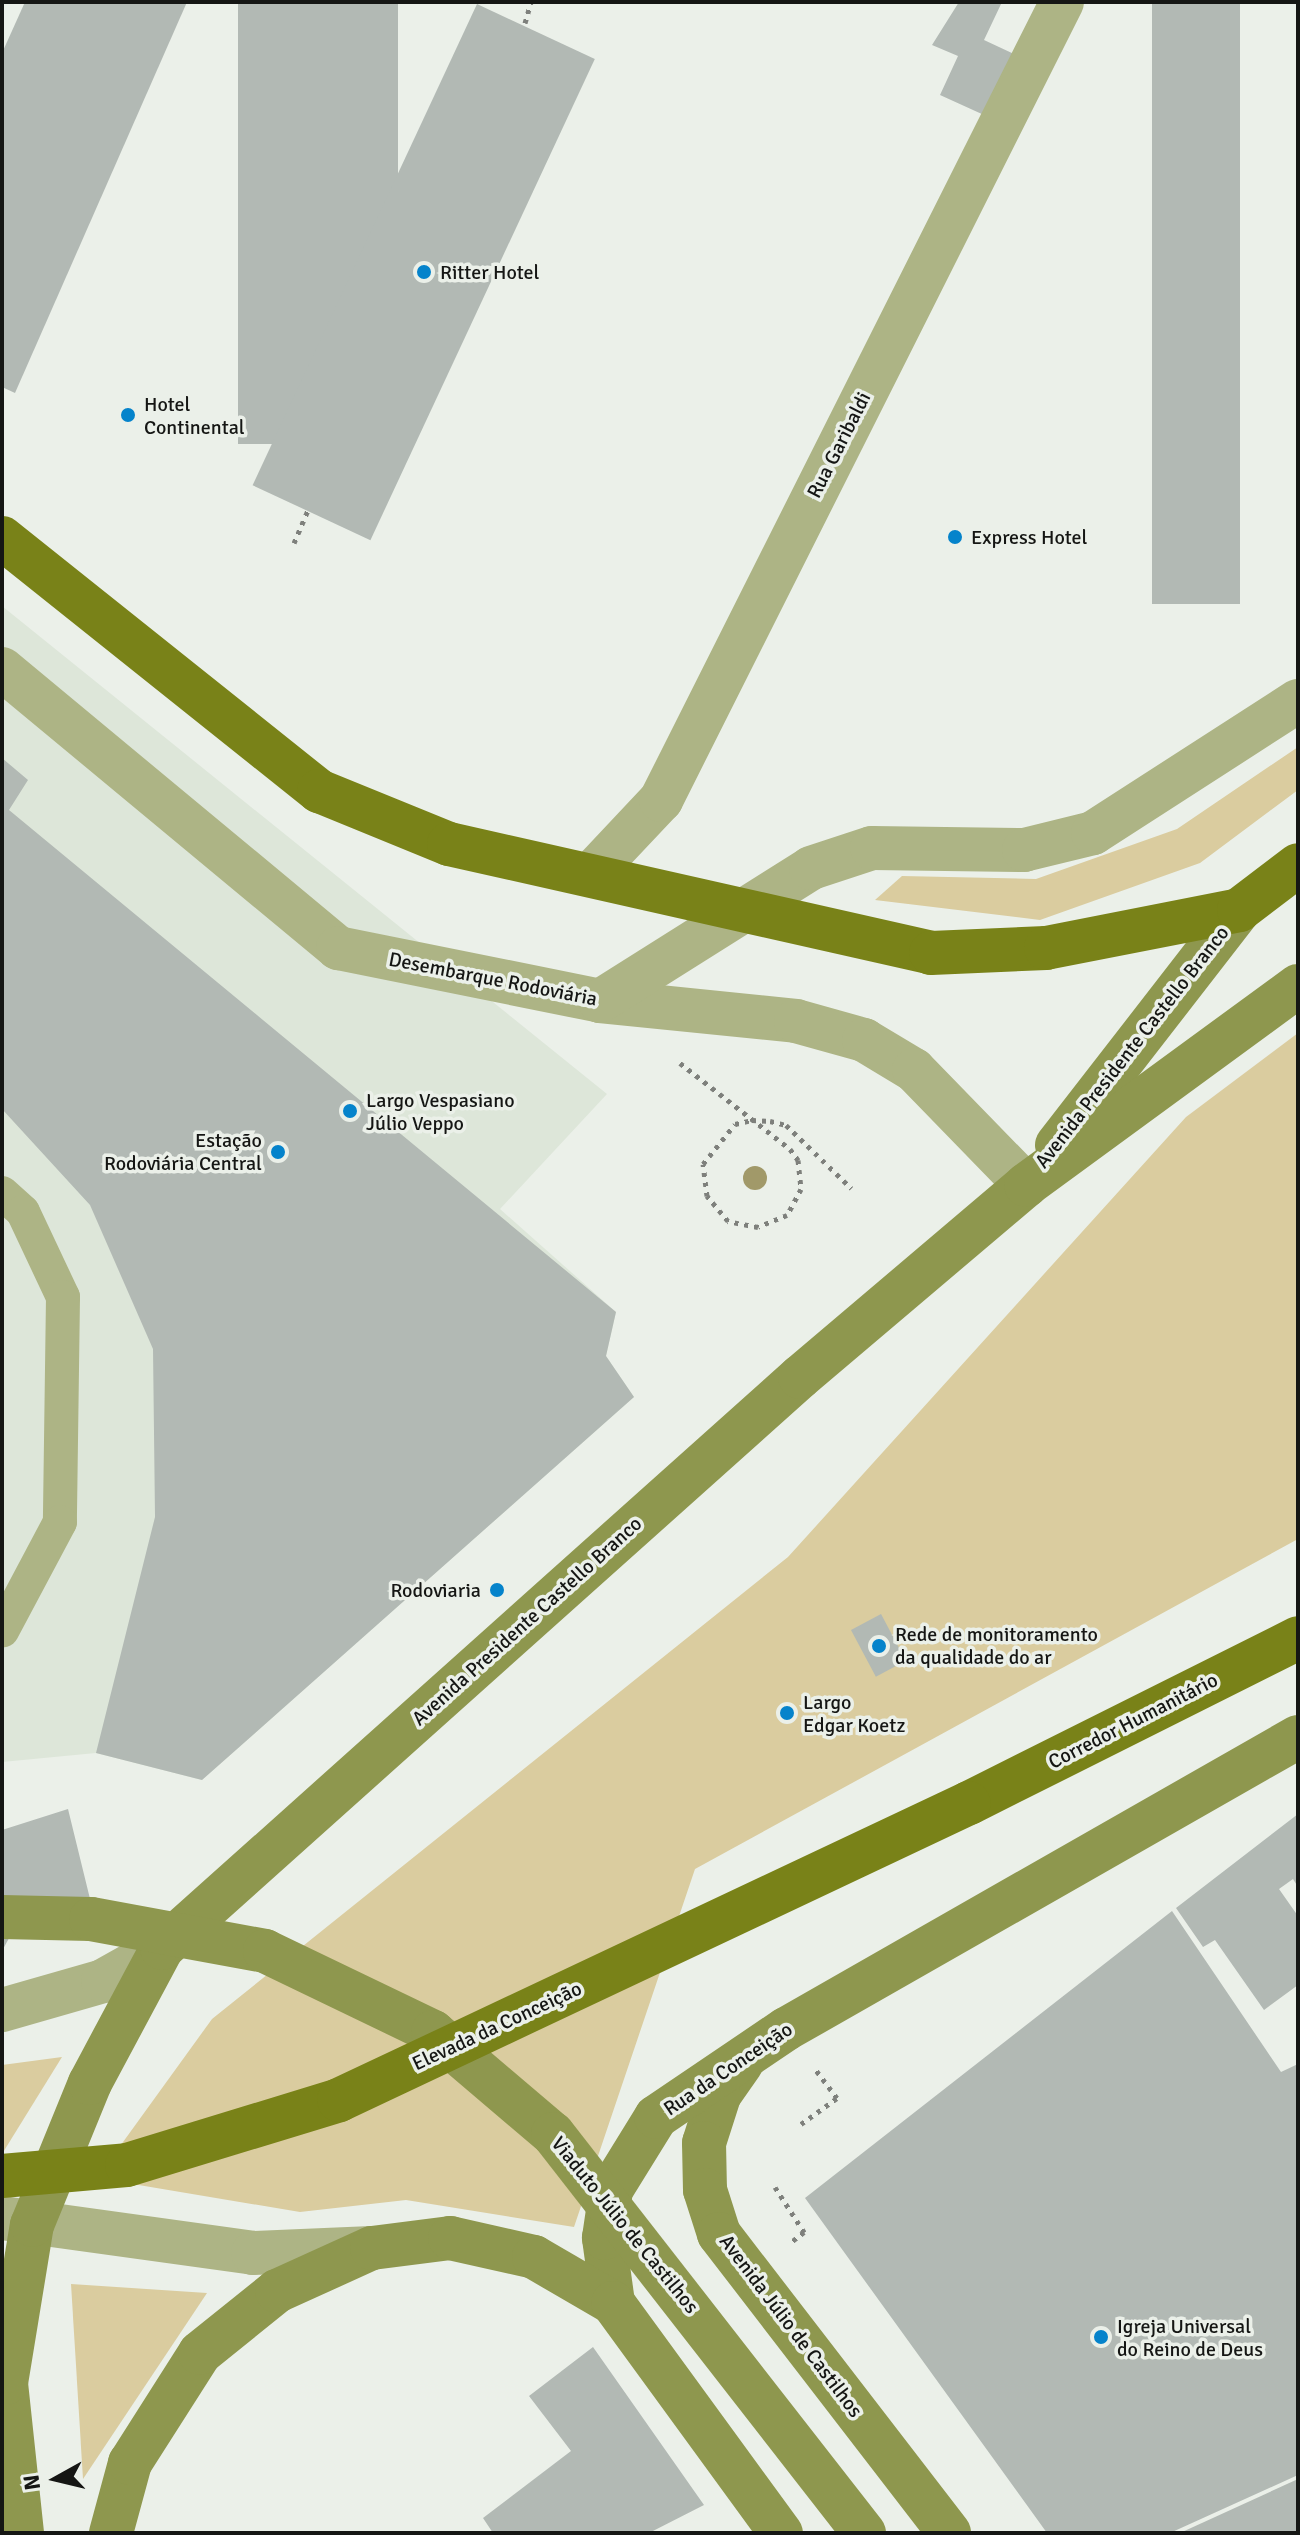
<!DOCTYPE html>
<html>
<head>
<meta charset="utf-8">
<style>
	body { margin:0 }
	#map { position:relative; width:1300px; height:2535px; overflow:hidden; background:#ebf0e9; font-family:Signika,sans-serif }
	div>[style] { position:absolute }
	.built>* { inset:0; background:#dde6d9 }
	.green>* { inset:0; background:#dacc9f }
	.building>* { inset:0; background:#b2b9b4; transform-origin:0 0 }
	.path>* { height:5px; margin-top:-2.5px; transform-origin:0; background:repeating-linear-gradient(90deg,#7e807c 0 4px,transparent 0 10px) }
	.service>* { height:34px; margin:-17px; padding:0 17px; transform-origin:17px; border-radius:17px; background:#adb485 }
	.minor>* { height:44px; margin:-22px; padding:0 22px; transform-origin:22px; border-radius:22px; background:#adb485 }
	.tertiary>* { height:44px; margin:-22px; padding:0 22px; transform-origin:22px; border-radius:22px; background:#adb485 }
	.secondary>* { height:44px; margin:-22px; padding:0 22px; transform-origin:22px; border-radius:22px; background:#8e974e }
	.primary>* { height:44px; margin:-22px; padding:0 22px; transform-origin:22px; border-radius:22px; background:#798218 }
	.secondary-bridge>* { height:44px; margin:-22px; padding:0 22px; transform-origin:22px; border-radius:22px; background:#8e974e }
	.primary-bridge>* { height:44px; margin:-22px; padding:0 22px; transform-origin:22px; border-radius:22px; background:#798218 }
	.trees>* { width:24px; height:24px; margin:-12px; border-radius:50%; background:#a19969 }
	.dots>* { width:22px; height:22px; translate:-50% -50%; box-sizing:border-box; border:4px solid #ebf0e9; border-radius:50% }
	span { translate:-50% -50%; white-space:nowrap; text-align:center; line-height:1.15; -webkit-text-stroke:7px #ebf0e9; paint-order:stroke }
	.poi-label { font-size:20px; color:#151614 }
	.left { translate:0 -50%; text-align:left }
	.right { translate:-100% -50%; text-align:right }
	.street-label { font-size:20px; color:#151614 }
	.frame { position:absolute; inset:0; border:4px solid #151614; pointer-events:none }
	.north { position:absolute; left:16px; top:2439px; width:80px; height:80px; -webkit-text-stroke:6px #ebf0e9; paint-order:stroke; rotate:262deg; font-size:22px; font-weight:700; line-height:32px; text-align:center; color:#151614 }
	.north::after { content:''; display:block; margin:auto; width:28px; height:36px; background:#151614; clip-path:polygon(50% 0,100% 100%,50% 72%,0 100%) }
</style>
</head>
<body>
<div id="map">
	<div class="built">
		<div style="clip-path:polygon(2px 606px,607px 1094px,500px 1209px,616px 1312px,606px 1356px,634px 1397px,202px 1780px,96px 1753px,2px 1762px)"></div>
	</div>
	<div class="green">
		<div style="clip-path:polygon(1298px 747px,1298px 790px,1200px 863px,1040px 920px,875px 900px,902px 876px,1036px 879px,1177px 829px)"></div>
		<div style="clip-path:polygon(1298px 1033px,1298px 1539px,695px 1869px,574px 2227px,406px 2200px,300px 2212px,97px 2178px,212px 2019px,788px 1557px,1186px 1117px)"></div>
		<div style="clip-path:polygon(62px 2057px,2px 2154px,2px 2065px)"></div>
		<div style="clip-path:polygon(71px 2284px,207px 2293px,83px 2479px)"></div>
	</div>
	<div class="building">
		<div style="clip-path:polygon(25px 2px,187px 2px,15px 393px,2px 387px,2px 53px)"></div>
		<div style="left:238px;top:2px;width:160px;height:442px"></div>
		<div style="clip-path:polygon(959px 2px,1002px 2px,984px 40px,1014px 54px,984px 115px,940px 95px,958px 56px,932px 45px)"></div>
		<div style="left:1152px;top:2px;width:88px;height:602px"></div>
		<div style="left:477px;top:4px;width:130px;height:531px;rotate:25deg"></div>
		<div style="clip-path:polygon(2px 758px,28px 780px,9px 810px,616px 1312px,606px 1356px,634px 1397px,202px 1780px,96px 1753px,155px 1517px,153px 1349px,90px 1205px,2px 1109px)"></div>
		<div style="left:881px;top:1614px;width:53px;height:34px;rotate:62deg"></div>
		<div style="clip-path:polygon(68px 1809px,92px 1907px,20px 1918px,2px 1951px,2px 1830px)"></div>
		<div style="clip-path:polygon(1298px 1814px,1298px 1887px,1293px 1879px,1279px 1889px,1298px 1916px,1298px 1985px,1264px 2010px,1215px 1940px,1203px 1947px,1176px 1908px)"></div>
		<div style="clip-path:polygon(1172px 1911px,1281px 2072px,1298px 2064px,1298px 2475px,1170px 2533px,1047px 2533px,805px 2198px)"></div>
		<div style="clip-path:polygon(593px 2347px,704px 2505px,649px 2533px,493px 2533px,483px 2518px,571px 2451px,529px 2396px)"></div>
		<div style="clip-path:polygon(1298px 2479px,1298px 2533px,1180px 2533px)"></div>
	</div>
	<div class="path">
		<div style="left:525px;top:23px;width:22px;rotate:-74deg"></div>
		<div style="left:294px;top:543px;width:38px;rotate:-67deg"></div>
		<div style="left:680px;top:1063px;width:140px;rotate:38deg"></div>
		<div style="left:790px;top:1149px;width:14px;rotate:54deg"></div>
		<div style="left:798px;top:1160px;width:29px;rotate:84deg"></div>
		<div style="left:801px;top:1189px;width:30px;rotate:118deg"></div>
		<div style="left:787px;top:1215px;width:31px;rotate:158deg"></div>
		<div style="left:758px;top:1227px;width:31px;rotate:-169deg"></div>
		<div style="left:728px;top:1221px;width:33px;rotate:-130deg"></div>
		<div style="left:707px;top:1196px;width:32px;rotate:-97deg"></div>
		<div style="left:703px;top:1164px;width:51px;rotate:-51.3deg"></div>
		<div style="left:735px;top:1124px;width:17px;rotate:-13deg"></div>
		<div style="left:752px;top:1120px;width:18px;rotate:3deg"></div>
		<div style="left:770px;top:1121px;width:16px;rotate:14deg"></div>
		<div style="left:786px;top:1125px;width:91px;rotate:44.1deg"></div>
		<div style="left:801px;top:2124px;width:44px;rotate:-35.8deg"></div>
		<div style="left:837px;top:2098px;width:35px;rotate:-127deg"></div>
		<div style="left:775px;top:2187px;width:54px;rotate:57.2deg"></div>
		<div style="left:804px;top:2232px;width:16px;rotate:142deg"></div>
	</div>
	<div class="service">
		<div style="left:2px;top:1193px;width:28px;rotate:42deg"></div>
		<div style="left:23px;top:1212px;width:94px;rotate:64.8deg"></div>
		<div style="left:63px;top:1297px;width:225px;rotate:90.8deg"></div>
		<div style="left:60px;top:1522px;width:123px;rotate:118deg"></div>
	</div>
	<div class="minor">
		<div style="left:2px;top:669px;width:437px;rotate:39.7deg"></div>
		<div style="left:338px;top:948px;width:267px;rotate:11.4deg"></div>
		<div style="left:600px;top:1001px;width:197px;rotate:5.8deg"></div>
		<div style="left:796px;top:1021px;width:71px;rotate:15.6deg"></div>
		<div style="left:864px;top:1040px;width:58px;rotate:31deg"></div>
		<div style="left:914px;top:1070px;width:161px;rotate:45.8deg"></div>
		<div style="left:600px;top:1001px;width:249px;rotate:-32.2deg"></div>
		<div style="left:811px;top:868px;width:64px;rotate:-18.2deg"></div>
		<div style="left:872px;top:848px;width:152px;rotate:0.8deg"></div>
		<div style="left:1024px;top:850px;width:71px;rotate:-13.8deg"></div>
		<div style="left:1093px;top:833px;width:244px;rotate:-32.8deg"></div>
		<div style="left:2px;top:2010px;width:105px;rotate:-16deg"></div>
		<div style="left:103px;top:1981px;width:68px;rotate:-29.2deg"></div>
		<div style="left:2px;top:2218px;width:253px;rotate:7.9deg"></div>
		<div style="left:253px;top:2253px;width:119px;rotate:-2.4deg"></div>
	</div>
	<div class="tertiary">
		<div style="left:594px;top:871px;width:98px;rotate:-46.7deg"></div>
		<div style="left:661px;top:800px;width:893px;rotate:-63.32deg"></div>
	</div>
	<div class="secondary">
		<div style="left:1057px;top:1145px;width:297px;rotate:-52.2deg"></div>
		<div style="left:741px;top:2064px;width:39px;rotate:125deg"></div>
		<div style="left:719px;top:2096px;width:49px;rotate:107.7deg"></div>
		<div style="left:704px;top:2143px;width:47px;rotate:88.8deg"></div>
		<div style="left:705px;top:2190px;width:46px;rotate:72.3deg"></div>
		<div style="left:719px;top:2234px;width:377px;rotate:52.4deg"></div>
		<div style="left:613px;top:2303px;width:66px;rotate:-97.9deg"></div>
		<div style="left:604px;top:2238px;width:49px;rotate:-81.7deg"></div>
		<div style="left:611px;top:2190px;width:86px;rotate:-58.3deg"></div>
		<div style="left:656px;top:2117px;width:157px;rotate:-34.1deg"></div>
		<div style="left:786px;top:2029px;width:589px;rotate:-29.7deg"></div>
		<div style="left:22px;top:2533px;width:151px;rotate:-96.1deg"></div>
		<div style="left:6px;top:2383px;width:160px;rotate:-80.7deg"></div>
		<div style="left:32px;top:2225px;width:153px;rotate:-67.8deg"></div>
		<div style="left:90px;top:2083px;width:153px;rotate:-61.9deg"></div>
		<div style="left:162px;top:1948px;width:856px;rotate:-41.83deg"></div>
		<div style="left:800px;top:1377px;width:297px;rotate:-40.3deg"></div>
		<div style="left:1026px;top:1185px;width:337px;rotate:-36.2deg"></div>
		<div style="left:111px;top:2533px;width:73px;rotate:-74.8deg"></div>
		<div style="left:130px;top:2463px;width:130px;rotate:-57.5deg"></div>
		<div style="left:200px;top:2353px;width:99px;rotate:-38.8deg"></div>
		<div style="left:277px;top:2291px;width:104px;rotate:-24.4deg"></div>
		<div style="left:372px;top:2248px;width:79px;rotate:-7.3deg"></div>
		<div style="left:450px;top:2238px;width:86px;rotate:12.7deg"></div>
		<div style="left:534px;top:2257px;width:91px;rotate:30.2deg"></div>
		<div style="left:613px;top:2303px;width:285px;rotate:53.9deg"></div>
	</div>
	<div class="primary">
		<div style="left:2px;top:538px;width:406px;rotate:38.6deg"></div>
		<div style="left:319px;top:791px;width:140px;rotate:22.2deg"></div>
		<div style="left:449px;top:844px;width:494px;rotate:12.7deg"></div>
		<div style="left:931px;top:953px;width:115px;rotate:-2.5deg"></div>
		<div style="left:1046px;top:948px;width:197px;rotate:-11.1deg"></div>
		<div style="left:1239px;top:910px;width:74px;rotate:-37.3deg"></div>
		<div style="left:969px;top:1803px;width:368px;rotate:-26.6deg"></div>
	</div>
	<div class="secondary-bridge">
		<div style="left:2px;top:1917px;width:89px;rotate:1.3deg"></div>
		<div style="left:91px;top:1919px;width:177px;rotate:10.4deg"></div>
		<div style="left:265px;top:1951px;width:187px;rotate:25.7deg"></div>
		<div style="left:433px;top:2032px;width:157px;rotate:40.4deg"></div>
		<div style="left:553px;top:2134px;width:506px;rotate:52.07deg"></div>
	</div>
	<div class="primary-bridge">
		<div style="left:2px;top:2176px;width:125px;rotate:-5deg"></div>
		<div style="left:127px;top:2165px;width:222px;rotate:-17deg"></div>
		<div style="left:339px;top:2100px;width:696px;rotate:-25.24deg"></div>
	</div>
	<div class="trees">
		<div style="left:755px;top:1178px"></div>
	</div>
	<div class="dots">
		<div style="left:424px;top:272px;background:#0583cb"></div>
		<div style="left:128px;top:415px;background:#0583cb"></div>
		<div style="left:955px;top:537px;background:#0583cb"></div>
		<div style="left:350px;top:1111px;background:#0583cb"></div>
		<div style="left:278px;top:1152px;background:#0583cb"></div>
		<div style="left:497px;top:1590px;background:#0583cb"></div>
		<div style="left:879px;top:1646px;background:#0583cb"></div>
		<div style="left:787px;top:1713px;background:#0583cb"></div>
		<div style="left:1101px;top:2337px;background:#0583cb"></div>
	</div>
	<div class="poi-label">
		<span class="left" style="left:440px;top:272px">Ritter Hotel</span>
		<span class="left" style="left:144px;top:416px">Hotel<br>Continental</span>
		<span class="left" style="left:971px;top:537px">Express Hotel</span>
		<span class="left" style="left:366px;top:1112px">Largo Vespasiano<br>Júlio Veppo</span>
		<span class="right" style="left:262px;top:1152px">Estação<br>Rodoviária Central</span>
		<span class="right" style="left:481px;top:1590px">Rodoviaria</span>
		<span class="left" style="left:895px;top:1646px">Rede de monitoramento<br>da qualidade do ar</span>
		<span class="left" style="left:803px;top:1714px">Largo<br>Edgar Koetz</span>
		<span class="left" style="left:1117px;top:2338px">Igreja Universal<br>do Reino de Deus</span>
	</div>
	<div class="street-label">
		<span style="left:839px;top:445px;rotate:-63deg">Rua Garibaldi</span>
		<span style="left:493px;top:979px;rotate:11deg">Desembarque Rodoviária</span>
		<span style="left:1132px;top:1047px;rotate:-52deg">Avenida Presidente Castello Branco</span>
		<span style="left:527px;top:1621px;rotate:-42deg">Avenida Presidente Castello Branco</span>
		<span style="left:1133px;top:1721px;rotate:-27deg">Corredor Humanitário</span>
		<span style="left:497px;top:2026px;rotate:-25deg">Elevada da Conceição</span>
		<span style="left:728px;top:2069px;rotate:-34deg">Rua da Conceição</span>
		<span style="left:625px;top:2225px;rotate:51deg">Viaduto Júlio de Castilhos</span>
		<span style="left:791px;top:2326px;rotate:53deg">Avenida Júlio de Castilhos</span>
	</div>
	<div class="frame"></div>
	<div class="north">N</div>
</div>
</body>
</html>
